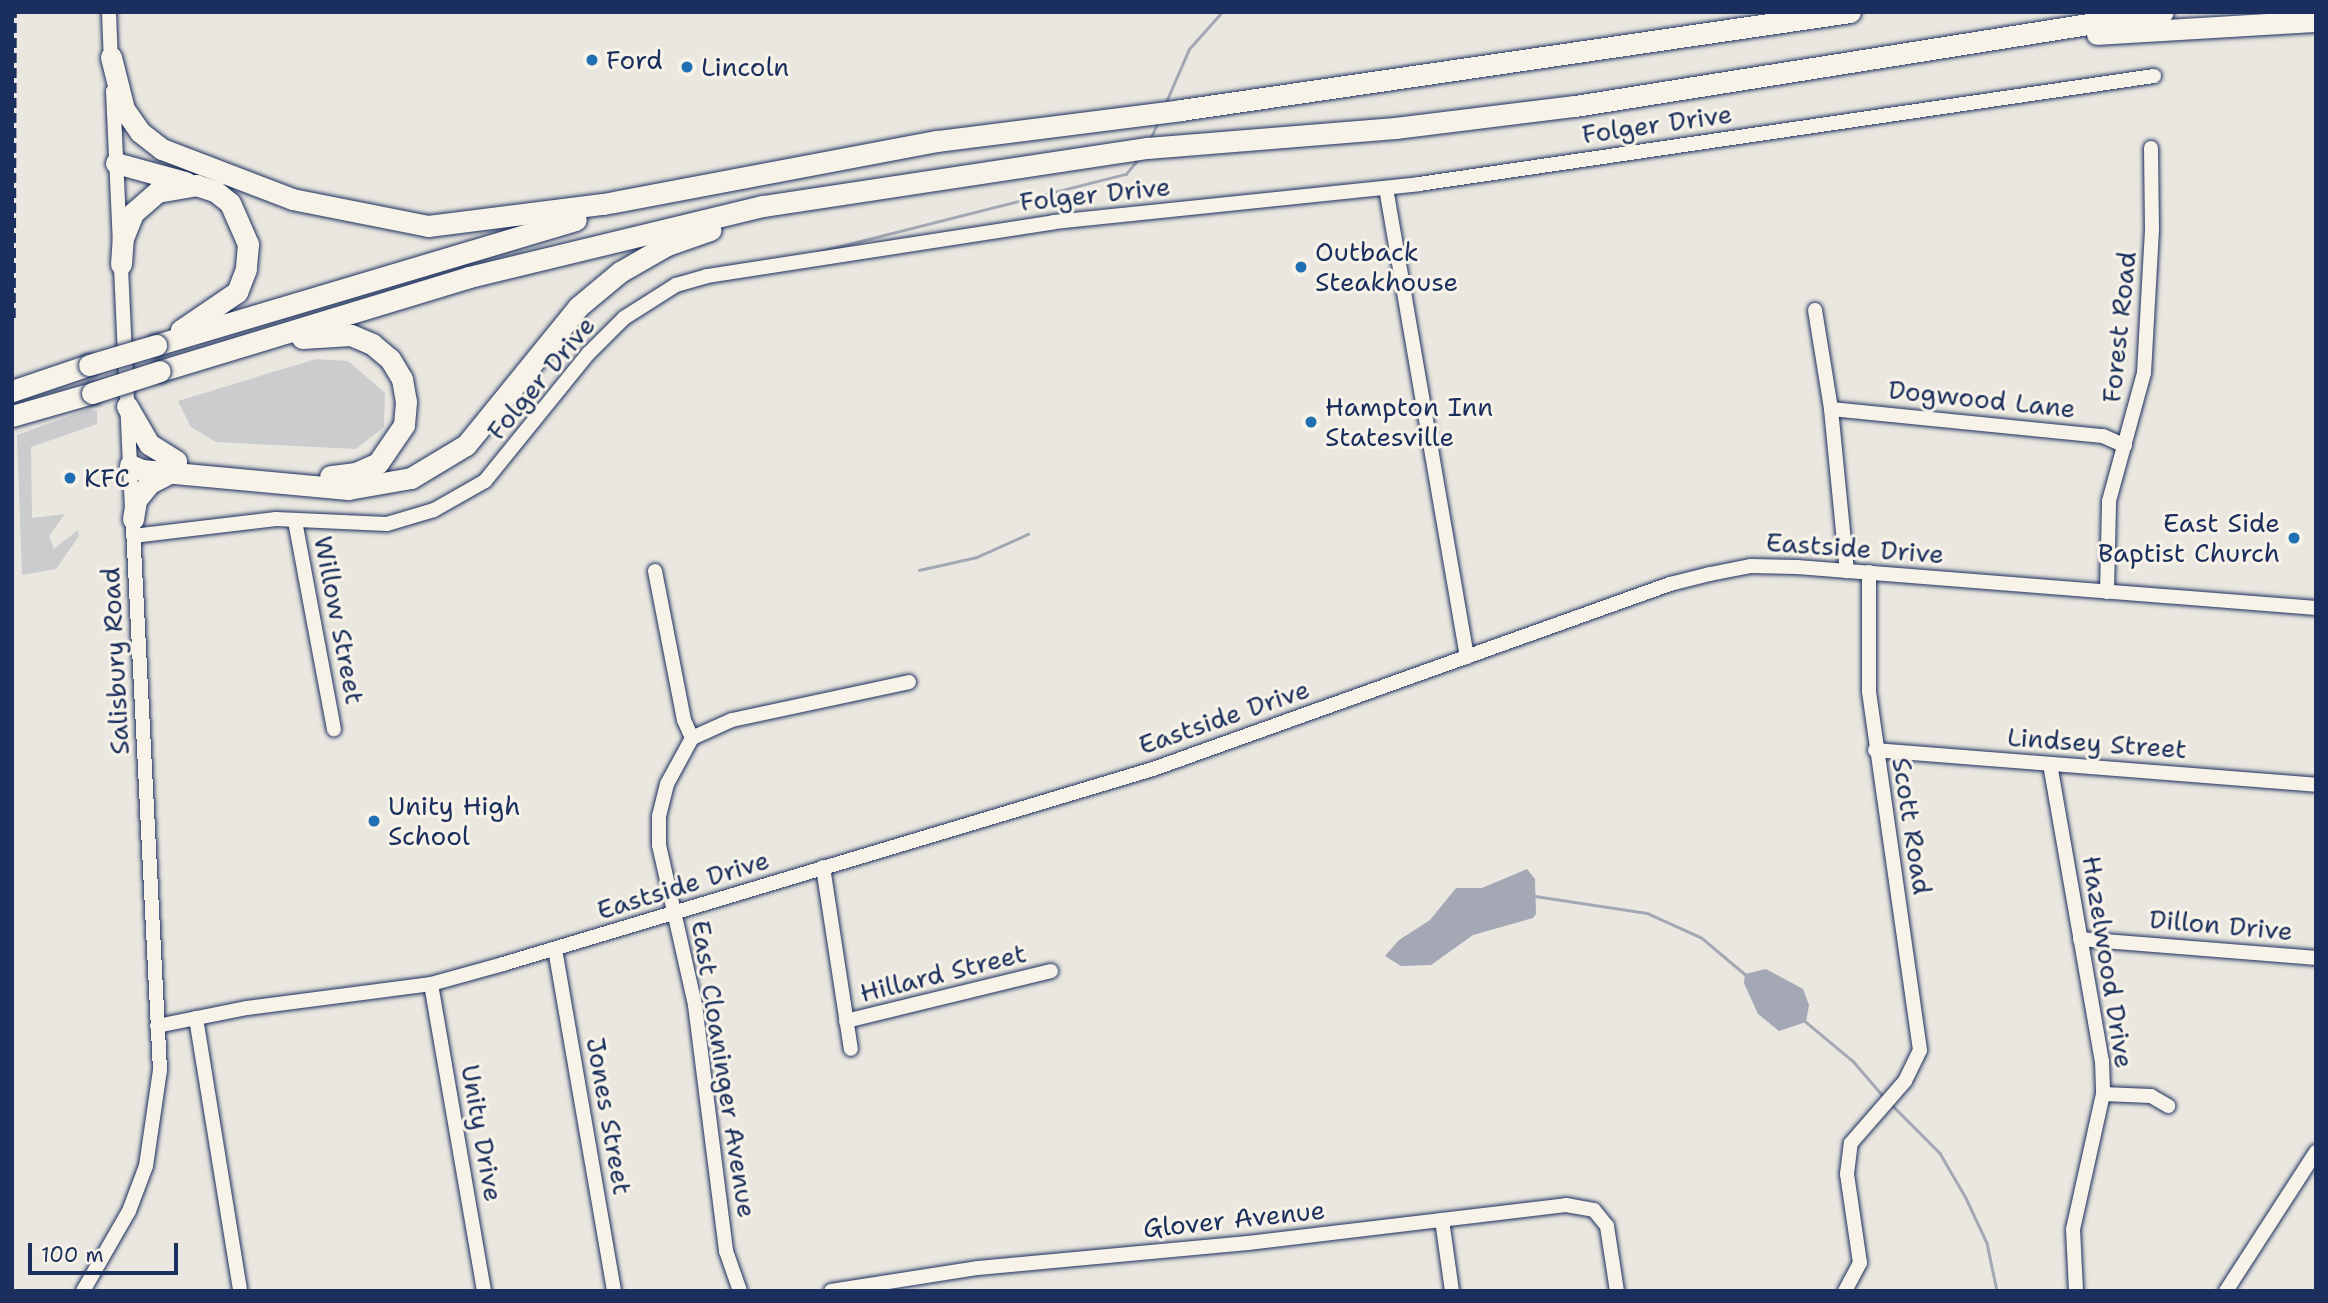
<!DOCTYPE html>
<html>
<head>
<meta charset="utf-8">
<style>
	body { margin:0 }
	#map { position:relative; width:2328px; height:1303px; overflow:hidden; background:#eae7e0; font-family:"Shantell Sans",sans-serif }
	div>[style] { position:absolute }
	.green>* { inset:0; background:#cbcccd }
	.water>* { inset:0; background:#a3a8b4 }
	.stream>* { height:2.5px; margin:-1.25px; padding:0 1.25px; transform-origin:1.25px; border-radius:1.25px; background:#a3a8b4 }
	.roads { filter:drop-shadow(0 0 2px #1b2f5e) drop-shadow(0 0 2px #1b2f5e) }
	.minor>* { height:14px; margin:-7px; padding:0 7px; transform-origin:7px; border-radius:7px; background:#f7f3e8 }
	.highway>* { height:21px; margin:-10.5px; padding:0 10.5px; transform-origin:10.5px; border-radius:10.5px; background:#f7f3e8 }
	.rail>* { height:2.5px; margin-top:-1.25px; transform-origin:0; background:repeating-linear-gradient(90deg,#1b2f5e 0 10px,transparent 0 15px) }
	.bridges { filter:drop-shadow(0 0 2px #1b2f5e) drop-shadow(0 0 2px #1b2f5e) }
	.highway-bridge>* { height:21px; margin:-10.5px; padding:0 10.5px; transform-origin:10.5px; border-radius:10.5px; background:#f7f3e8 }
	.dots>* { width:19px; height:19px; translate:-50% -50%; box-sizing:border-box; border:4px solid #f7f3e8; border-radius:50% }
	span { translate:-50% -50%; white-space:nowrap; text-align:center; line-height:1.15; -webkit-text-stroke:6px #f7f3e8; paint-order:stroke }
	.poi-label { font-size:26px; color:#1b2f5e }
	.left { translate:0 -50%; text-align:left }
	.right { translate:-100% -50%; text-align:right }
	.street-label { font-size:26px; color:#1b2f5e }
	.frame { position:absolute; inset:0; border:14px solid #1b2f5e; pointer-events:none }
	.scale { position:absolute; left:28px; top:1243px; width:150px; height:32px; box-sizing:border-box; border:4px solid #1b2f5e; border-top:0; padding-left:9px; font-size:21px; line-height:24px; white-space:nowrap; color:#1b2f5e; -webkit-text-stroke:5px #f7f3e8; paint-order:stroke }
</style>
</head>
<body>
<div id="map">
	<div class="green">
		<div style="clip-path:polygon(316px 359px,348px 361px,385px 393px,384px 427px,356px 449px,216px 442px,191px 427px,178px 401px)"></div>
		<div style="clip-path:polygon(89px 409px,97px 411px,97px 424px,31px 447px,32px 518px,65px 514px,49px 536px,54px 549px,78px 530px,79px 536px,56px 569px,22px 575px,17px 435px)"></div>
	</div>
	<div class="water">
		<div style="clip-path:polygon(1527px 869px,1535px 879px,1536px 914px,1533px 918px,1473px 935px,1431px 965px,1401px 966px,1385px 956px,1399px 940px,1430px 920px,1456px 888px,1482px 888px)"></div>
		<div style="clip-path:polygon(1766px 969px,1803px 989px,1809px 1005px,1806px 1022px,1779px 1031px,1758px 1014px,1744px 983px,1745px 974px)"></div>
	</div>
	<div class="stream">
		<div style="left:1166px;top:102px;width:58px;rotate:-66.5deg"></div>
		<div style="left:1189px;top:49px;width:50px;rotate:-48.3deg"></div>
		<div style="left:1150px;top:140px;width:21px;rotate:-67deg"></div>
		<div style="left:817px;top:252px;width:319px;rotate:-14.2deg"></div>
		<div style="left:1126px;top:174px;width:21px;rotate:-51deg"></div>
		<div style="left:919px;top:570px;width:59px;rotate:-12.6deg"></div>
		<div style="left:977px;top:557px;width:56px;rotate:-24.3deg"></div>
		<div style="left:1535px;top:896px;width:113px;rotate:8.6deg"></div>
		<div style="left:1647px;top:913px;width:60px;rotate:24.4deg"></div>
		<div style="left:1702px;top:938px;width:57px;rotate:40.1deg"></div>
		<div style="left:1806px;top:1022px;width:62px;rotate:39.8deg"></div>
		<div style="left:1854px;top:1062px;width:46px;rotate:49.4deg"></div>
		<div style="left:1891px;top:1104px;width:69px;rotate:45deg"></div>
		<div style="left:1940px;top:1153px;width:52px;rotate:60deg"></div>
		<div style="left:1966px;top:1198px;width:50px;rotate:65deg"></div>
		<div style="left:1987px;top:1243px;width:49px;rotate:78.2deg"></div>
	</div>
	<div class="roads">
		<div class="minor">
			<div style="left:109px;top:12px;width:51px;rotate:87.8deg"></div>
			<div style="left:113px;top:91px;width:416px;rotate:87.4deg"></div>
			<div style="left:1386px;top:188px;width:476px;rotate:80.2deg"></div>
			<div style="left:1815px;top:310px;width:100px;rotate:80.8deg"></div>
			<div style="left:1831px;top:409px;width:163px;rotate:84.4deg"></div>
			<div style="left:1831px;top:409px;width:273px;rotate:5.7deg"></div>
			<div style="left:2103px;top:436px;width:24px;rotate:24deg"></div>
			<div style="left:295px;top:521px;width:212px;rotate:79.4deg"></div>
			<div style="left:133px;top:536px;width:144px;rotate:-6.8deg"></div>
			<div style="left:276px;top:519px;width:111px;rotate:2.6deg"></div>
			<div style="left:387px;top:524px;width:49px;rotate:-16.6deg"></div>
			<div style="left:434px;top:510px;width:59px;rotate:-29.6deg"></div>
			<div style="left:485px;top:481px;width:164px;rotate:-51deg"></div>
			<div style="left:588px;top:354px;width:51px;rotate:-45deg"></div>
			<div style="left:624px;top:318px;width:62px;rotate:-32.4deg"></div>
			<div style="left:676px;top:285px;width:32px;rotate:-16deg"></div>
			<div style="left:707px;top:276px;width:351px;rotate:-8.8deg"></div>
			<div style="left:1054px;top:222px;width:367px;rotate:-5.9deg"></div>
			<div style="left:1419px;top:184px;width:743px;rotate:-8.36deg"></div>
			<div style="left:655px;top:571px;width:152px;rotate:79deg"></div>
			<div style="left:684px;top:720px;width:20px;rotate:66deg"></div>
			<div style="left:692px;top:738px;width:52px;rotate:118.5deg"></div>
			<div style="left:667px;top:784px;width:33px;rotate:104deg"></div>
			<div style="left:659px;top:816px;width:29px;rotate:90deg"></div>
			<div style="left:659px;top:845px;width:164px;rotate:77.3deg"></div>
			<div style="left:695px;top:1005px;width:248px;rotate:82.8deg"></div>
			<div style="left:726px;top:1251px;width:42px;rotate:70.7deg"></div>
			<div style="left:2107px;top:592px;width:91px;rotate:-88.7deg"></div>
			<div style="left:2109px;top:501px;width:133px;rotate:-74.7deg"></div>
			<div style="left:2144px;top:373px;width:143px;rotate:-86.8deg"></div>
			<div style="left:2152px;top:230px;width:82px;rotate:-90.7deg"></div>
			<div style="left:692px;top:738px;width:44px;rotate:-24.2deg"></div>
			<div style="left:732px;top:720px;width:181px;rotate:-12.1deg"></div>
			<div style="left:1875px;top:750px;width:442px;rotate:4.5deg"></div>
			<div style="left:2050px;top:764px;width:302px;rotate:80.1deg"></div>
			<div style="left:2102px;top:1061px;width:33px;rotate:88deg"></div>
			<div style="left:2103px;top:1094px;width:138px;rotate:102.5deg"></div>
			<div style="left:2073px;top:1229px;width:62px;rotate:87.2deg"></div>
			<div style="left:823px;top:867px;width:184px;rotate:81.3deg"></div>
			<div style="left:2080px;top:939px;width:237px;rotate:4.6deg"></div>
			<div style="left:555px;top:949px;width:347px;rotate:80.2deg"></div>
			<div style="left:431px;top:984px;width:312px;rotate:80.2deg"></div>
			<div style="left:196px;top:1018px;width:277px;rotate:80.8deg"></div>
			<div style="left:846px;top:1021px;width:211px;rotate:-13.7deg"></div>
			<div style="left:157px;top:1026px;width:92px;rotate:-11.3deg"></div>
			<div style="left:247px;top:1008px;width:186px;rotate:-7.4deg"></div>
			<div style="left:431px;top:984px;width:75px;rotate:-15.5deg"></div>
			<div style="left:503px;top:964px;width:679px;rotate:-16.7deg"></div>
			<div style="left:1153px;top:769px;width:549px;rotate:-19.69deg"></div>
			<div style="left:1670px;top:584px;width:41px;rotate:-14deg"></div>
			<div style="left:1710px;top:574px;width:42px;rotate:-11deg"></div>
			<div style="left:1751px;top:566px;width:46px;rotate:1.2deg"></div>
			<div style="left:1797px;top:567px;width:521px;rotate:4.52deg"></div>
			<div style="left:2103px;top:1094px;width:48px;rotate:2.4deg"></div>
			<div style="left:2151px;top:1096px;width:20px;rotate:30deg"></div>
			<div style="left:1442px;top:1220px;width:72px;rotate:82deg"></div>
			<div style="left:83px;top:1291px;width:92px;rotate:-60.1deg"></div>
			<div style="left:129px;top:1211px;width:48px;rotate:-69.3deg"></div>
			<div style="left:146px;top:1166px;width:97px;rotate:-81.7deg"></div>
			<div style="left:160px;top:1070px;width:543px;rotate:-92.85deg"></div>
			<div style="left:831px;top:1291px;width:149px;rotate:-8.9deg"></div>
			<div style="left:978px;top:1268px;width:271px;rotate:-5.3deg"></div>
			<div style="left:1248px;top:1243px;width:320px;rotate:-6.8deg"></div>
			<div style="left:1566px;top:1205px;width:28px;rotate:10deg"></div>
			<div style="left:1594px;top:1210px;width:21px;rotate:51deg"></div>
			<div style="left:1607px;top:1226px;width:66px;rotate:81.3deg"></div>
			<div style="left:1845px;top:1291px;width:32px;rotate:-62deg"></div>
			<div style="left:1860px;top:1263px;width:90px;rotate:-98.3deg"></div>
			<div style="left:1847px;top:1174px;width:31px;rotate:-83deg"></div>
			<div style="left:1851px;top:1143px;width:82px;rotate:-48.9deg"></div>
			<div style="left:1905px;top:1081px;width:34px;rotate:-64deg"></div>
			<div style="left:1920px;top:1050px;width:363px;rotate:-98.1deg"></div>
			<div style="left:1869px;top:691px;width:119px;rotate:-90deg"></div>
			<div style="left:2226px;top:1291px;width:166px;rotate:-57.1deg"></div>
		</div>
		<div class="highway">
			<div style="left:2097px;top:34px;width:219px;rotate:-3.4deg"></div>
			<div style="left:111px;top:57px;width:54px;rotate:76deg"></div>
			<div style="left:124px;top:109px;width:28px;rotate:55deg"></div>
			<div style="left:140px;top:132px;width:28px;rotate:38deg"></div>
			<div style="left:162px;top:149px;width:139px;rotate:21deg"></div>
			<div style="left:292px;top:199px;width:139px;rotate:11.2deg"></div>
			<div style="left:428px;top:226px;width:176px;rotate:-7.2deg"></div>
			<div style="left:603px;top:204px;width:340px;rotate:-10.7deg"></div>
			<div style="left:937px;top:141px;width:246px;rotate:-7.2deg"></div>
			<div style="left:1181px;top:110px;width:676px;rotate:-8.33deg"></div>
			<div style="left:116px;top:163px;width:72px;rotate:15.4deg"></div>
			<div style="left:121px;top:264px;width:26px;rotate:-86deg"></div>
			<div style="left:123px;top:238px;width:27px;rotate:-68deg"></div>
			<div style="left:133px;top:213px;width:32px;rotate:-41deg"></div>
			<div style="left:157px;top:192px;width:40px;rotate:-10deg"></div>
			<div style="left:196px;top:185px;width:20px;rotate:18deg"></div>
			<div style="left:215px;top:191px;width:19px;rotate:39deg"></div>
			<div style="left:230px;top:203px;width:45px;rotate:66.3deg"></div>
			<div style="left:248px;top:244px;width:25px;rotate:95deg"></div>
			<div style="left:246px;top:269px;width:25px;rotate:111deg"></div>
			<div style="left:237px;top:292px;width:68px;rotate:145.8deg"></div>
			<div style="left:302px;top:338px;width:49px;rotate:-3.5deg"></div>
			<div style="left:351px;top:335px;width:23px;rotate:23deg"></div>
			<div style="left:372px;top:344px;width:23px;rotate:40deg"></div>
			<div style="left:390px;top:359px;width:23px;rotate:59deg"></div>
			<div style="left:402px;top:379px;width:23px;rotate:80deg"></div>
			<div style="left:406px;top:402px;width:23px;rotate:95deg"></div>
			<div style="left:404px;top:425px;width:46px;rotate:124.4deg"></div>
			<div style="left:378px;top:463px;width:24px;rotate:156deg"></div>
			<div style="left:356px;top:473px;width:26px;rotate:173deg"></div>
			<div style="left:156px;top:345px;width:438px;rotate:-16.6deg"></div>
			<div style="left:160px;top:371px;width:323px;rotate:-16.9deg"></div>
			<div style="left:469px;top:277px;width:302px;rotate:-13.6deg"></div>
			<div style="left:763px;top:206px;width:388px;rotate:-8.6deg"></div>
			<div style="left:1147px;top:148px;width:249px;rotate:-4.6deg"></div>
			<div style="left:1395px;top:128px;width:181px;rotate:-7deg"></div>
			<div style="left:1575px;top:106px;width:595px;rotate:-9.08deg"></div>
			<div style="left:12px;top:391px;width:81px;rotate:-18.7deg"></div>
			<div style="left:127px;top:406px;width:44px;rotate:59.9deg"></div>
			<div style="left:149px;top:444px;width:32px;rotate:32deg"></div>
			<div style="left:12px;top:416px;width:83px;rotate:-16deg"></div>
			<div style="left:130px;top:465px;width:13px;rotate:23deg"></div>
			<div style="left:142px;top:470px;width:207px;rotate:5.3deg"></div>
			<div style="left:348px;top:489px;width:64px;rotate:-9.9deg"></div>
			<div style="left:411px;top:478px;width:64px;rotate:-31deg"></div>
			<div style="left:466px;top:445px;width:178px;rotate:-50.9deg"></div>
			<div style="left:578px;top:307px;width:55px;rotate:-39.8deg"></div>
			<div style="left:620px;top:272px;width:54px;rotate:-29.9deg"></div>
			<div style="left:667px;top:245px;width:46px;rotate:-19.2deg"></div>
			<div style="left:133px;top:519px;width:19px;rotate:-81deg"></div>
			<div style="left:136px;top:500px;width:22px;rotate:-51deg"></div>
			<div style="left:150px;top:483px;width:22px;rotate:-27deg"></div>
		</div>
	</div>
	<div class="rail">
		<div style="left:14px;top:318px;width:306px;rotate:-89.8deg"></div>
		<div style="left:12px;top:672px;width:97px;rotate:90deg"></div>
	</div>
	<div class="bridges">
		<div class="highway-bridge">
			<div style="left:89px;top:365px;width:70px;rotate:-16.6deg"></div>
			<div style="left:92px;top:393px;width:71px;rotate:-17.9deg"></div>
		</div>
	</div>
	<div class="dots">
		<div style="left:592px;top:60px;background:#1f6fb2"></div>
		<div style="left:687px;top:67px;background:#1f6fb2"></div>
		<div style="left:1301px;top:267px;background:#1f6fb2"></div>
		<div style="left:1311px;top:422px;background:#1f6fb2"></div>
		<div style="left:70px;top:478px;background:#1f6fb2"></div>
		<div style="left:2294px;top:538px;background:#1f6fb2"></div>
		<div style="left:374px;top:821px;background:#1f6fb2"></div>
	</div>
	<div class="poi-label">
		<span class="left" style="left:606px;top:60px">Ford</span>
		<span class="left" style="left:701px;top:67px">Lincoln</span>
		<span class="left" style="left:1315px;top:267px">Outback<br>Steakhouse</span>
		<span class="left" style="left:1325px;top:422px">Hampton Inn<br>Statesville</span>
		<span class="left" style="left:84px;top:478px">KFC</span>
		<span class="right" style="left:2280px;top:538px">East Side<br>Baptist Church</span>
		<span class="left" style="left:388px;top:821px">Unity High<br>School</span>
	</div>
	<div class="street-label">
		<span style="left:1657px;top:124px;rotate:-8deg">Folger Drive</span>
		<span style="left:1095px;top:194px;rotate:-6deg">Folger Drive</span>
		<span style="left:2119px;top:327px;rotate:-84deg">Forest Road</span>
		<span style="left:541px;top:378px;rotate:-50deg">Folger Drive</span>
		<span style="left:1982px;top:399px;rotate:6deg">Dogwood Lane</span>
		<span style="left:1855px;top:548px;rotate:4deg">Eastside Drive</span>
		<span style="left:339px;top:620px;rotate:79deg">Willow Street</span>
		<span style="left:115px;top:661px;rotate:-93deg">Salisbury Road</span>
		<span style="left:1224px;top:717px;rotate:-19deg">Eastside Drive</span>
		<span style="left:2097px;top:743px;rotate:4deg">Lindsey Street</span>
		<span style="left:1912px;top:826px;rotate:81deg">Scott Road</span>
		<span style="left:683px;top:885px;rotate:-17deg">Eastside Drive</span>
		<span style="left:2221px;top:925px;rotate:5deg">Dillon Drive</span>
		<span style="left:2108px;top:962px;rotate:81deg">Hazelwood Drive</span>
		<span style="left:943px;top:973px;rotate:-14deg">Hillard Street</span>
		<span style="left:724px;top:1069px;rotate:81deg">East Cloaninger Avenue</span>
		<span style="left:609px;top:1116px;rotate:80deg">Jones Street</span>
		<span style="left:482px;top:1133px;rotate:80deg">Unity Drive</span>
		<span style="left:1234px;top:1219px;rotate:-6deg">Glover Avenue</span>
	</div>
	<div class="frame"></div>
	<div class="scale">100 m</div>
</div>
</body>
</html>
